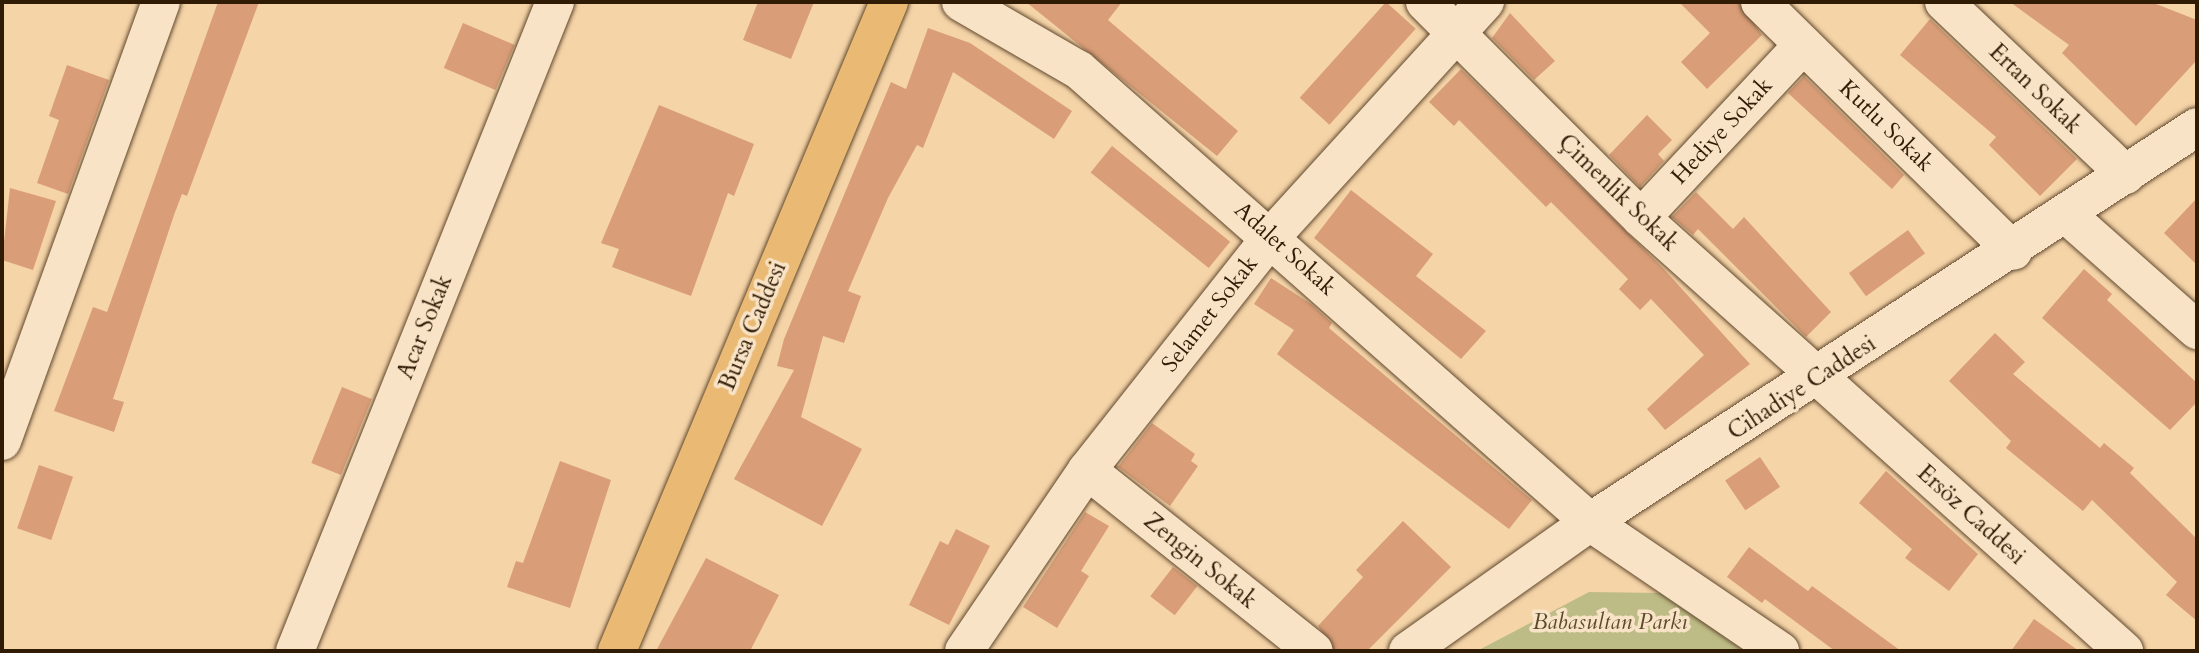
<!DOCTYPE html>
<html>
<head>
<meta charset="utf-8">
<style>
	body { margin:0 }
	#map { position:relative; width:2199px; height:653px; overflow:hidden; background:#f5d4a8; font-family:Cardo,serif }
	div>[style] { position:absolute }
	.green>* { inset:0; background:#bebc86 }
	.building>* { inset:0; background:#d99e78; transform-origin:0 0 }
	.roads { filter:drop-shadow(0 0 2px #61492e) drop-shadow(0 0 2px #61492e) }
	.minor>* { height:38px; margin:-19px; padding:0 19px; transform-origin:19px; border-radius:19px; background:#f8e3c6 }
	.major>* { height:38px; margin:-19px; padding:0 19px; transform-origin:19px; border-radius:19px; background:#eaba74 }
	span { translate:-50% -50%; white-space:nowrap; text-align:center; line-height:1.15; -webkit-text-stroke:7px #f8e3c6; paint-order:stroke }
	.street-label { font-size:23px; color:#301b05 }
	.park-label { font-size:23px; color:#5b4b2c; font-style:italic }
	.frame { position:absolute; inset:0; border:4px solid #301b05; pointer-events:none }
</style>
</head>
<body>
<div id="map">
	<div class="green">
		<div style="clip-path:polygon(1589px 592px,1663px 593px,1744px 651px,1477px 651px)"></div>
	</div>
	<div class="building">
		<div style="clip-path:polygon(218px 2px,259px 2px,187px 196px,182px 194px,174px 215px,113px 399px,124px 402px,114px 432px,54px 411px,93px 307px,107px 312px)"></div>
		<div style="clip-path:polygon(758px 2px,814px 2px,791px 59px,743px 40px)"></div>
		<div style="clip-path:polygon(1026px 2px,1122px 2px,1108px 20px,1238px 131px,1217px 156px)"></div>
		<div style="left:1386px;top:2px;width:40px;height:129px;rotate:42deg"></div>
		<div style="clip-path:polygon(1679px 2px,1739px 2px,1762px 35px,1707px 89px,1681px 62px,1710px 33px)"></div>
		<div style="clip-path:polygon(2010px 2px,2151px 2px,2197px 20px,2197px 60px,2136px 126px,2062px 53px,2069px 45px)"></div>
		<div style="clip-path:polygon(1510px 13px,1555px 61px,1534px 80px,1492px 38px)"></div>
		<div style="clip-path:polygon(1930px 19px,2077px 159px,2040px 196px,1989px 145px,1996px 137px,1900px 55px)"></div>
		<div style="left:463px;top:23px;width:56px;height:49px;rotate:23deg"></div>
		<div style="clip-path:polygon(928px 28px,970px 43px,1072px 111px,1054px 139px,953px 72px,923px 148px,917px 145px,888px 198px,848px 291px,861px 296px,844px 343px,823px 336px,801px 417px,862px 449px,822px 526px,734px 479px,794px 370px,777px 366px,784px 339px,891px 82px,906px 89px)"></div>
		<div style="clip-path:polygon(67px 65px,109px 80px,68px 194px,37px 183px,59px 120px,49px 116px)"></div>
		<div style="clip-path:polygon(1461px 69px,1662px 267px,1750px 364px,1665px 430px,1647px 409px,1704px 355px,1651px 299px,1640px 310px,1619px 289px,1628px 279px,1551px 202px,1546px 207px,1459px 120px,1454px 126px,1429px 102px)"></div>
		<div style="clip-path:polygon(1804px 76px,1904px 175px,1892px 189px,1788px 93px)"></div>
		<div style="clip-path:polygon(659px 105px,754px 144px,734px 196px,728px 193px,691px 296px,612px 267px,619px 249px,601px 243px)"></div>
		<div style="clip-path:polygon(1647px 115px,1672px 140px,1658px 154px,1664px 161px,1640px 187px,1609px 155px)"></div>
		<div style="left:1112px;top:146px;width:152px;height:34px;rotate:39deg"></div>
		<div style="clip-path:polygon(10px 188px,56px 201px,33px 270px,2px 260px)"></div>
		<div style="clip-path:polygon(1351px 190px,1433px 254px,1416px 276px,1486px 331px,1461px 359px,1314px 238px)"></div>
		<div style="clip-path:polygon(1696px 192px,1733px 229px,1744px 217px,1831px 312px,1806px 337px,1698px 229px,1693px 235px,1672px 217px)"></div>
		<div style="clip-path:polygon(2197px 198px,2197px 265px,2164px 233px)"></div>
		<div style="left:1908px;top:230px;width:29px;height:73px;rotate:54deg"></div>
		<div style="clip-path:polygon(2084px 269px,2112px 294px,2107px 300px,2197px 383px,2197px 402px,2170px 430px,2042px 318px)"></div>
		<div style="clip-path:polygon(1271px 278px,1311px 304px,1332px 323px,1329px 328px,1532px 500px,1509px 529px,1277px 354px,1294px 330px,1254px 304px)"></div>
		<div style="clip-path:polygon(1995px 333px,2025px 362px,2013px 374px,2100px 448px,2104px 443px,2134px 468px,2130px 473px,2197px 539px,2197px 621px,2166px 595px,2177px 582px,2092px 500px,2083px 511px,2006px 448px,2011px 441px,1949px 381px)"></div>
		<div style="left:342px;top:387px;width:32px;height:82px;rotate:22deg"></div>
		<div style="clip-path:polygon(1152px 423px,1195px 454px,1191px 461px,1198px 466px,1170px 506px,1118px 467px)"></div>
		<div style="left:1760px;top:457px;width:36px;height:42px;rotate:56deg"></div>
		<div style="clip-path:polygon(560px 461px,611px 480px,570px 608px,507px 587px,516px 561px,523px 563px)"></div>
		<div style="left:39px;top:465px;width:36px;height:67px;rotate:19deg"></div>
		<div style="clip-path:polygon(1886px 471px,1978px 554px,1949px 591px,1905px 558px,1912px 549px,1859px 503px)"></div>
		<div style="clip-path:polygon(1085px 512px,1109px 526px,1081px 571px,1089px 576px,1057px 628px,1023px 607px)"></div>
		<div style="clip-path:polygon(1403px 521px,1451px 567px,1367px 651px,1335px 651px,1318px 626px,1363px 577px,1356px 570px)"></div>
		<div style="clip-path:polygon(956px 529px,990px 546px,949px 625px,909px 605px,940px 541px,948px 545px)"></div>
		<div style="clip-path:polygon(1749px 547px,1808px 591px,1812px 586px,1901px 651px,1835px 651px,1765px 599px,1762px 603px,1727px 577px)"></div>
		<div style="clip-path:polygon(706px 558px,779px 595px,750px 651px,656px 651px)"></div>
		<div style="left:1173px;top:567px;width:31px;height:37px;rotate:38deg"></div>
		<div style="clip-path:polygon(2034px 619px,2079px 651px,2011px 651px)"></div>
	</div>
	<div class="roads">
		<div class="minor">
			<div style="left:961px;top:2px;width:136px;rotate:30deg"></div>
			<div style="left:1079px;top:70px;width:682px;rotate:41.49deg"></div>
			<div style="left:1590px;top:522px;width:230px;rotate:34.2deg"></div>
			<div style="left:1425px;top:2px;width:305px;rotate:45deg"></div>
			<div style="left:1641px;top:218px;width:649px;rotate:41.88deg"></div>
			<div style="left:1760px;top:2px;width:355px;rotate:44.5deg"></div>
			<div style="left:1944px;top:2px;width:251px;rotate:43.5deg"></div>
			<div style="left:2067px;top:215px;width:174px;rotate:41.5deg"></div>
			<div style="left:1641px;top:218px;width:237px;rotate:-46.9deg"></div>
			<div style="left:2px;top:441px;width:467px;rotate:-70.1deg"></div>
			<div style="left:1087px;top:470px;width:290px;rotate:38.6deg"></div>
			<div style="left:295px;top:651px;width:699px;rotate:-68.17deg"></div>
			<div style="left:964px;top:651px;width:219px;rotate:-55.8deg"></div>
			<div style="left:1087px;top:470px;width:297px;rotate:-51.7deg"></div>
			<div style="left:1271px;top:237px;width:318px;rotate:-47.7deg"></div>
			<div style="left:1408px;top:651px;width:223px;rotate:-35.3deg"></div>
			<div style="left:1590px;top:522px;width:724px;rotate:-33.05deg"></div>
		</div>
		<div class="major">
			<div style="left:617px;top:651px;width:704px;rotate:-67.26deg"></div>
		</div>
	</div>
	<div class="street-label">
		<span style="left:2035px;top:89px;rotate:44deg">Ertan Sokak</span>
		<span style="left:1886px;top:126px;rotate:44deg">Kutlu Sokak</span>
		<span style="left:1722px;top:131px;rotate:-47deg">Hediye Sokak</span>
		<span style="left:1618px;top:193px;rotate:44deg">Çimenlik Sokak</span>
		<span style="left:1285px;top:249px;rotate:42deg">Adalet Sokak</span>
		<span style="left:1210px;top:314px;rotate:-52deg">Selamet Sokak</span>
		<span style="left:753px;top:326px;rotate:-67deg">Bursa Caddesi</span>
		<span style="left:425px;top:327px;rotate:-68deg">Acar Sokak</span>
		<span style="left:1802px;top:388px;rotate:-33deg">Cihadiye Caddesi</span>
		<span style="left:1971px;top:515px;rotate:42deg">Ersöz Caddesi</span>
		<span style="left:1200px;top:561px;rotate:39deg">Zengin Sokak</span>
	</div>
	<div class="park-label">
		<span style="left:1610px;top:622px">Babasultan Parkı</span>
	</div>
	<div class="frame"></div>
</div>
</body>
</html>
